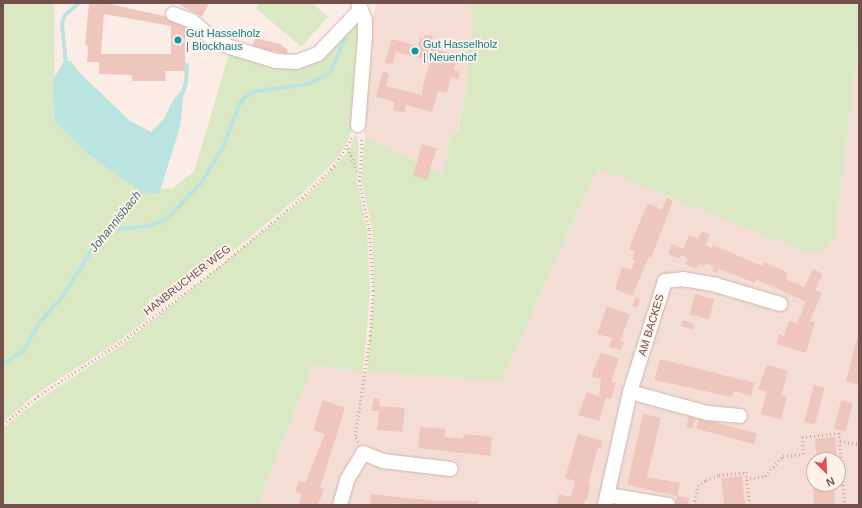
<!DOCTYPE html>
<html>
<head>
<meta charset="utf-8">
<style>
	body { margin:0 }
	#map { position:relative; width:862px; height:508px; overflow:hidden; background:#fbede5; font-family:Helvetica,sans-serif }
	div>[style] { position:absolute }
	.residential>* { inset:0; background:#f3ddd4 }
	.green>* { inset:0; background:#dbe8c4 }
	.water>* { inset:0; background:#bae4e0 }
	.stream>* { height:4px; margin:-2px; padding:0 2px; transform-origin:2px; border-radius:2px; background:#bae4e0 }
	.building>* { inset:0; background:#efc6be; transform-origin:0 0 }
	.path>* { height:2.5px; margin-top:-1.25px; transform-origin:0; background:repeating-linear-gradient(90deg,#d4a9a1 0 1px,transparent 0 4px) }
	.roads { filter:drop-shadow(0 0 1px #ceb5af) drop-shadow(0 0 1px #ceb5af) }
	.minor>* { height:14px; margin:-7px; padding:0 7px; transform-origin:7px; border-radius:7px; background:#fff }
	.dots>* { width:11px; height:11px; translate:-50% -50%; box-sizing:border-box; border:2px solid #fef2eb; border-radius:50% }
	span { translate:-50% -50%; white-space:nowrap; text-align:center; line-height:1.15; -webkit-text-stroke:3.5px #fef2eb; paint-order:stroke }
	.culture-label { font-size:11px; color:#0d838f }
	.left { translate:0 -50%; text-align:left }
	.street-label { font-size:11px; color:#73504b }
	.water-label { font-size:12px; color:#407874; font-style:italic }
	.frame { position:absolute; inset:0; border:4px solid #73504b; pointer-events:none }
	.north { position:absolute; left:806px; top:452px; width:40px; height:40px; box-sizing:border-box; background:#fef2eb; border:1px solid #c6b1ab; border-radius:50%; rotate:156deg; font-size:11px; font-weight:700; line-height:16px; text-align:center; color:#73504b }
	.north::after { content:''; display:block; margin:auto; width:14px; height:18px; background:#e04f51; clip-path:polygon(50% 0,100% 100%,50% 72%,0 100%) }
</style>
</head>
<body>
<div id="map">
	<div class="residential">
		<div style="clip-path:polygon(377px 3px,472px 3px,470px 11px,473px 22px,467px 53px,469px 55px,465px 101px,463px 101px,457px 132px,451px 133px,443px 175px,365px 137px,363px 122px,369px 30px)"></div>
		<div style="clip-path:polygon(evenodd,859px 43px,859px 505px,258px 505px,313px 365px,363px 372px,502px 381px,563px 243px,599px 169px,673px 196px,835px 236px,859px 43px,814px 460px,838px 460px,838px 484px,814px 484px,814px 460px)"></div>
	</div>
	<div class="green">
		<div style="clip-path:polygon(3px 3px,54px 3px,55px 122px,90px 156px,141px 190px,159px 194px,161px 188px,171px 189px,194px 172px,229px 54px,266px 64px,308px 61px,355px 22px,359px 22px,354px 124px,346px 145px,332px 164px,303px 193px,216px 265px,120px 340px,36px 394px,3px 422px)"></div>
		<div style="clip-path:polygon(260px 3px,312px 3px,328px 17px,301px 47px,256px 8px)"></div>
		<div style="clip-path:polygon(472px 3px,859px 3px,859px 43px,835px 236px,826px 249px,806px 252px,599px 169px,563px 243px,502px 381px,367px 372px,374px 291px,372px 228px,361px 179px,365px 137px,443px 175px,451px 132px,458px 132px,463px 100px,465px 101px,469px 55px,467px 53px,473px 22px,470px 11px)"></div>
		<div style="clip-path:polygon(356px 133px,359px 148px,357px 181px,367px 229px,370px 292px,363px 372px,313px 365px,258px 505px,3px 505px,3px 428px,40px 399px,122px 345px,306px 197px,335px 167px,350px 148px)"></div>
	</div>
	<div class="water">
		<div style="clip-path:polygon(64px 61px,71px 61px,78px 71px,130px 121px,151px 132px,163px 120px,175px 97px,184px 89px,180px 127px,159px 194px,142px 192px,90px 156px,55px 122px,53px 80px)"></div>
	</div>
	<div class="stream">
		<div style="left:181px;top:64px;width:6px;rotate:9deg"></div>
		<div style="left:187px;top:65px;width:17px;rotate:93deg"></div>
		<div style="left:186px;top:82px;width:11px;rotate:105deg"></div>
		<div style="left:66px;top:65px;width:41px;rotate:-95.6deg"></div>
		<div style="left:62px;top:24px;width:9px;rotate:-72deg"></div>
		<div style="left:65px;top:15px;width:18px;rotate:-41deg"></div>
		<div style="left:109px;top:230px;width:41px;rotate:-5.6deg"></div>
		<div style="left:150px;top:226px;width:17px;rotate:-21deg"></div>
		<div style="left:166px;top:220px;width:52px;rotate:-46.5deg"></div>
		<div style="left:202px;top:182px;width:43px;rotate:-59.3deg"></div>
		<div style="left:224px;top:145px;width:43px;rotate:-69.4deg"></div>
		<div style="left:239px;top:105px;width:10px;rotate:-53deg"></div>
		<div style="left:245px;top:97px;width:13px;rotate:-29deg"></div>
		<div style="left:256px;top:91px;width:52px;rotate:-7.7deg"></div>
		<div style="left:308px;top:84px;width:25px;rotate:-27deg"></div>
		<div style="left:330px;top:73px;width:36px;rotate:-66deg"></div>
		<div style="left:3px;top:364px;width:25px;rotate:-34deg"></div>
		<div style="left:24px;top:350px;width:31px;rotate:-61deg"></div>
		<div style="left:39px;top:323px;width:31px;rotate:-48deg"></div>
		<div style="left:60px;top:300px;width:59px;rotate:-57.4deg"></div>
		<div style="left:92px;top:250px;width:77px;rotate:-49.2deg"></div>
		<div style="left:142px;top:192px;width:6px;rotate:-81deg"></div>
	</div>
	<div class="building">
		<div style="clip-path:polygon(evenodd,89px 3px,106px 3px,177px 19px,177px 24px,185px 24px,185px 71px,165px 71px,166px 81px,132px 81px,132px 75px,99px 74px,99px 62px,87px 62px,88px 46px,85px 45px,89px 3px,104px 14px,171px 26px,171px 54px,101px 54px,104px 14px)"></div>
		<div style="clip-path:polygon(181px 3px,209px 3px,202px 17px,180px 5px)"></div>
		<div style="clip-path:polygon(425px 35px,433px 36px,432px 40px,436px 41px,434px 49px,457px 55px,454px 70px,460px 72px,458px 79px,451px 77px,447px 93px,438px 91px,432px 112px,406px 105px,404px 113px,393px 110px,395px 102px,376px 97px,383px 71px,389px 74px,386px 86px,422px 95px,423px 85px,431px 60px,396px 52px,393px 64px,385px 63px,392px 39px,418px 46px,420px 38px,424px 39px)"></div>
		<div style="clip-path:polygon(255px 38px,280px 44px,288px 50px,287px 54px,252px 47px)"></div>
		<div style="left:422px;top:144px;width:15px;height:33px;rotate:16deg"></div>
		<div style="clip-path:polygon(667px 198px,673px 201px,651px 258px,649px 257px,632px 296px,615px 289px,622px 267px,631px 270px,635px 260px,632px 259px,635px 252px,629px 249px,644px 211px,649px 204px,662px 210px)"></div>
		<div style="clip-path:polygon(702px 231px,710px 235px,705px 245px,712px 248px,713px 245px,762px 266px,764px 262px,788px 273px,786px 279px,804px 287px,813px 269px,823px 274px,815px 290px,822px 293px,810px 321px,815px 322px,806px 353px,777px 344px,779px 334px,784px 336px,789px 321px,797px 323px,806px 302px,756px 279px,755px 283px,719px 269px,717px 273px,712px 271px,714px 267px,706px 263px,704px 266px,699px 264px,696px 269px,685px 264px,688px 259px,681px 255px,679px 259px,668px 254px,672px 244px,683px 249px,689px 235px,698px 239px)"></div>
		<div style="left:695px;top:294px;width:20px;height:21px;rotate:15deg"></div>
		<div style="left:636px;top:297px;width:5px;height:10px;rotate:22deg"></div>
		<div style="clip-path:polygon(607px 306px,630px 315px,620px 341px,624px 342px,621px 350px,609px 347px,612px 338px,597px 334px)"></div>
		<div style="left:683px;top:320px;width:12px;height:6px;rotate:20deg"></div>
		<div style="clip-path:polygon(859px 331px,859px 385px,846px 381px)"></div>
		<div style="clip-path:polygon(601px 353px,619px 358px,611px 382px,616px 383px,611px 399px,606px 398px,599px 421px,578px 415px,587px 392px,599px 396px,601px 379px,591px 376px)"></div>
		<div style="clip-path:polygon(660px 359px,755px 383px,751px 396px,734px 391px,732px 397px,654px 380px)"></div>
		<div style="clip-path:polygon(767px 365px,788px 371px,781px 396px,787px 397px,781px 420px,761px 414px,767px 392px,758px 389px)"></div>
		<div style="left:814px;top:385px;width:11px;height:38px;rotate:15deg"></div>
		<div style="clip-path:polygon(374px 398px,380px 399px,379px 406px,405px 408px,402px 432px,377px 430px,379px 411px,371px 411px)"></div>
		<div style="clip-path:polygon(323px 400px,345px 408px,320px 488px,324px 489px,318px 505px,298px 505px,302px 494px,295px 492px,299px 481px,305px 483px,325px 434px,313px 430px)"></div>
		<div style="left:841px;top:400px;width:12px;height:30px;rotate:14deg"></div>
		<div style="clip-path:polygon(643px 414px,661px 418px,647px 477px,680px 483px,677px 496px,627px 485px)"></div>
		<div style="clip-path:polygon(689px 415px,696px 417px,692px 429px,686px 427px)"></div>
		<div style="left:699px;top:418px;width:60px;height:11px;rotate:15deg"></div>
		<div style="clip-path:polygon(420px 427px,445px 429px,445px 437px,463px 439px,464px 434px,492px 437px,490px 456px,418px 448px)"></div>
		<div style="clip-path:polygon(578px 434px,603px 441px,601px 448px,598px 448px,588px 484px,590px 485px,587px 500px,585px 500px,584px 505px,557px 505px,559px 494px,571px 497px,575px 481px,565px 478px)"></div>
		<div style="left:835px;top:437px;width:23px;height:20px;rotate:85deg"></div>
		<div style="left:742px;top:476px;width:29px;height:21px;rotate:84deg"></div>
		<div style="clip-path:polygon(819px 484px,839px 484px,834px 487px,835px 505px,814px 505px,813px 488px,820px 488px)"></div>
		<div style="clip-path:polygon(371px 494px,437px 501px,478px 501px,478px 505px,370px 505px)"></div>
		<div style="clip-path:polygon(677px 496px,689px 498px,688px 505px,675px 505px)"></div>
	</div>
	<div class="path">
		<div style="left:348px;top:148px;width:27px;rotate:68deg"></div>
		<div style="left:3px;top:424px;width:45px;rotate:-38.7deg"></div>
		<div style="left:38px;top:396px;width:99px;rotate:-33deg"></div>
		<div style="left:121px;top:342px;width:123px;rotate:-37.4deg"></div>
		<div style="left:219px;top:267px;width:112px;rotate:-39.9deg"></div>
		<div style="left:305px;top:195px;width:41px;rotate:-45deg"></div>
		<div style="left:334px;top:166px;width:36px;rotate:-58deg"></div>
		<div style="left:840px;top:441px;width:64px;rotate:85.5deg"></div>
		<div style="left:358px;top:442px;width:7px;rotate:-117deg"></div>
		<div style="left:355px;top:436px;width:101px;rotate:-81.5deg"></div>
		<div style="left:370px;top:336px;width:45px;rotate:-86.2deg"></div>
		<div style="left:373px;top:291px;width:62px;rotate:-93.7deg"></div>
		<div style="left:369px;top:229px;width:49px;rotate:-101.8deg"></div>
		<div style="left:359px;top:181px;width:32px;rotate:-85deg"></div>
		<div style="left:362px;top:149px;width:12px;rotate:-95deg"></div>
		<div style="left:746px;top:479px;width:19px;rotate:-9deg"></div>
		<div style="left:765px;top:476px;width:27px;rotate:-48deg"></div>
		<div style="left:783px;top:456px;width:20px;rotate:-6deg"></div>
		<div style="left:803px;top:454px;width:17px;rotate:-93deg"></div>
		<div style="left:802px;top:437px;width:37px;rotate:-6deg"></div>
		<div style="left:839px;top:433px;width:8px;rotate:83deg"></div>
		<div style="left:840px;top:441px;width:19px;rotate:9deg"></div>
		<div style="left:693px;top:505px;width:20px;rotate:-75deg"></div>
		<div style="left:698px;top:486px;width:10px;rotate:-37deg"></div>
		<div style="left:706px;top:480px;width:14px;rotate:-21deg"></div>
		<div style="left:719px;top:475px;width:27px;rotate:-6deg"></div>
		<div style="left:746px;top:472px;width:33px;rotate:83deg"></div>
	</div>
	<div class="roads">
		<div class="minor">
			<div style="left:173px;top:14px;width:20px;rotate:20deg"></div>
			<div style="left:192px;top:21px;width:29px;rotate:41deg"></div>
			<div style="left:214px;top:40px;width:17px;rotate:24deg"></div>
			<div style="left:230px;top:47px;width:48px;rotate:16.9deg"></div>
			<div style="left:276px;top:61px;width:20px;rotate:3deg"></div>
			<div style="left:296px;top:62px;width:23px;rotate:-20deg"></div>
			<div style="left:318px;top:54px;width:62px;rotate:-46.3deg"></div>
			<div style="left:358px;top:125px;width:89px;rotate:-85.5deg"></div>
			<div style="left:365px;top:36px;width:16px;rotate:-90deg"></div>
			<div style="left:365px;top:20px;width:18px;rotate:-112deg"></div>
			<div style="left:630px;top:392px;width:80px;rotate:15.3deg"></div>
			<div style="left:707px;top:413px;width:33px;rotate:5deg"></div>
			<div style="left:607px;top:495px;width:62px;rotate:9.3deg"></div>
			<div style="left:340px;top:505px;width:26px;rotate:-74deg"></div>
			<div style="left:347px;top:480px;width:31px;rotate:-59deg"></div>
			<div style="left:363px;top:453px;width:22px;rotate:22deg"></div>
			<div style="left:383px;top:461px;width:68px;rotate:6.7deg"></div>
			<div style="left:605px;top:505px;width:116px;rotate:-77.5deg"></div>
			<div style="left:630px;top:392px;width:116px;rotate:-72.5deg"></div>
			<div style="left:665px;top:281px;width:18px;rotate:-6deg"></div>
			<div style="left:683px;top:279px;width:34px;rotate:10deg"></div>
			<div style="left:716px;top:285px;width:67px;rotate:16.5deg"></div>
		</div>
	</div>
	<div class="dots">
		<div style="left:178px;top:40px;background:#0f9aa8"></div>
		<div style="left:415px;top:51px;background:#0f9aa8"></div>
	</div>
	<div class="culture-label">
		<span class="left" style="left:186px;top:40px">Gut Hasselholz<br>| Blockhaus</span>
		<span class="left" style="left:423px;top:51px">Gut Hasselholz<br>| Neuenhof</span>
	</div>
	<div class="street-label">
		<span style="left:187px;top:280px;rotate:-38deg">HANBRUCHER WEG</span>
		<span style="left:651px;top:325px;rotate:-73deg">AM BACKES</span>
	</div>
	<div class="water-label">
		<span style="left:116px;top:222px;rotate:-51deg">Johannisbach</span>
	</div>
	<div class="frame"></div>
	<div class="north">N</div>
</div>
</body>
</html>
